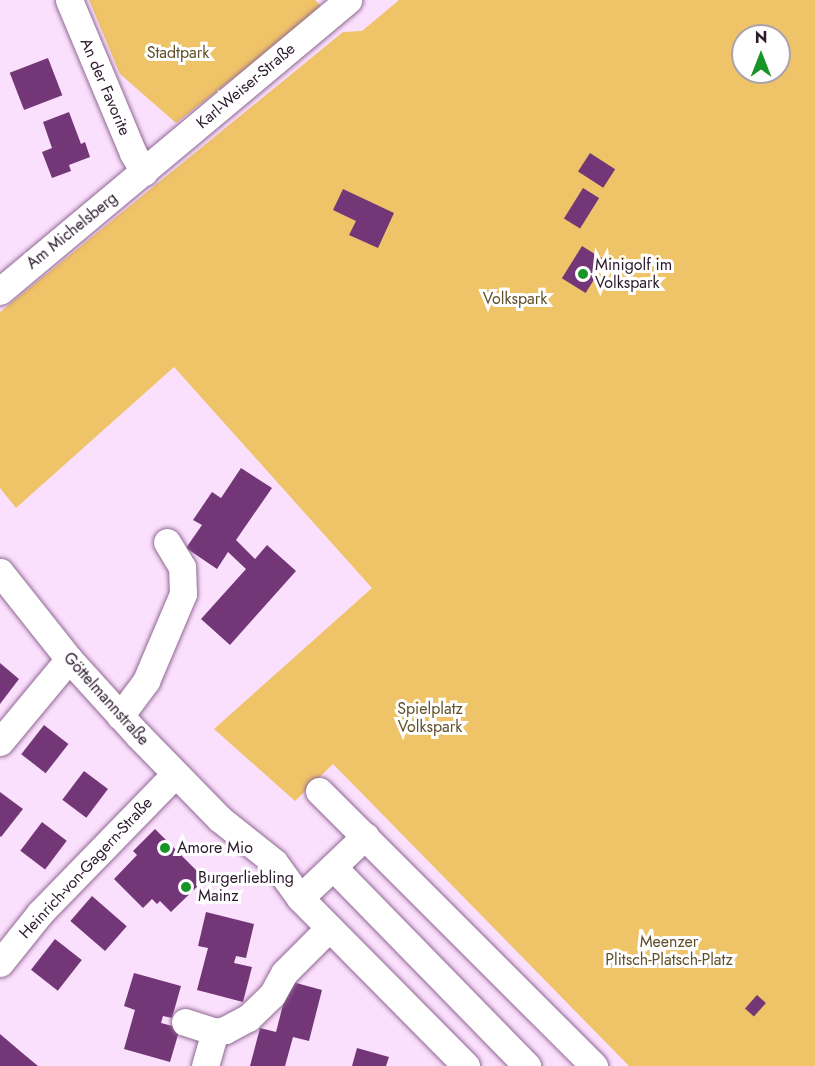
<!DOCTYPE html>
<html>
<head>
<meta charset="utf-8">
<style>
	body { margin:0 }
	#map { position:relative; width:815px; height:1066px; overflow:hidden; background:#fbe0fd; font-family:Jost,sans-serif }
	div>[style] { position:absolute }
	.green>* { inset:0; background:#efc368 }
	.building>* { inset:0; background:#733778; transform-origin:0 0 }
	.roads { filter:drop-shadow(0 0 2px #906893) drop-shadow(0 0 2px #906893) }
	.minor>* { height:27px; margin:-13.5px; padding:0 13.5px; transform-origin:13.5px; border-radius:13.5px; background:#fff }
	.dots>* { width:16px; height:16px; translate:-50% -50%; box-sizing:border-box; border:3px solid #fff; border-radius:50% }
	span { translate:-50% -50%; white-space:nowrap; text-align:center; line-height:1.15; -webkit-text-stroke:6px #fff; paint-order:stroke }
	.park-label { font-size:16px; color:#614f28 }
	.street-label { font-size:16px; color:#2b1a2c }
	.poi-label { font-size:16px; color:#2b1a2c }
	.left { translate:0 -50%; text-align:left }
	.north { position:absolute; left:731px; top:24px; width:60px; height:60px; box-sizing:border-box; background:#fff; border:2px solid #aaa3ab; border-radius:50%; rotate:0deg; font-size:16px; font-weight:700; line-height:24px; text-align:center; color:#2b1a2c }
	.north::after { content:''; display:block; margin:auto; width:21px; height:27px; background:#189527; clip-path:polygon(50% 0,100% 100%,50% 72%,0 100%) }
</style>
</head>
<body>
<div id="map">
	<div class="green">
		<div style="clip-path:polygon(89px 0,315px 0,323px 8px,176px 123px,120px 74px)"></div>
		<div style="clip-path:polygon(evenodd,399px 0,815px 0,815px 1066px,629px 1066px,333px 764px,295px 801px,214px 729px,372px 588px,174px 367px,16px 508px,0 488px,0 312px,343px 32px,362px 31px,399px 0,743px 36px,779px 36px,779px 72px,743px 72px,743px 36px)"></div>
	</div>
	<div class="building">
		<div style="left:48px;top:58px;width:40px;height:41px;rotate:69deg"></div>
		<div style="clip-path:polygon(69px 112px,81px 144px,85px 142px,90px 157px,69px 165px,71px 171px,52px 178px,42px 152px,52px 148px,43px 122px)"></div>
		<div style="left:590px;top:153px;width:30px;height:22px;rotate:33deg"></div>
		<div style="left:583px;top:188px;width:19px;height:36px;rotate:32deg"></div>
		<div style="clip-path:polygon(343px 189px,394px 213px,378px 248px,349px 235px,356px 221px,333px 210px)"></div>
		<div style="left:582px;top:246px;width:28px;height:38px;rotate:32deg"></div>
		<div style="clip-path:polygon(241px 468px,272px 488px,236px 540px,255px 559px,267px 545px,296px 571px,230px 645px,201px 619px,246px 569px,228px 552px,217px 569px,186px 548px,202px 525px,193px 520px,212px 492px,221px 498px)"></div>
		<div style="clip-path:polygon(0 663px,19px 679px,0 704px)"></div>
		<div style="left:44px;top:725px;width:31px;height:37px;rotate:38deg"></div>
		<div style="left:84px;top:771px;width:30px;height:36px;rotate:37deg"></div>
		<div style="clip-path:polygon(0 792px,23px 809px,1px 837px,0 836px)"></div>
		<div style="left:42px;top:822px;width:31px;height:36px;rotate:37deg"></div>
		<div style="clip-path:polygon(155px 829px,205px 879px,171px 912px,160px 901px,157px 904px,152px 899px,143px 908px,114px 879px,137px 855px,133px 851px)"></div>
		<div style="left:92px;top:896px;width:46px;height:33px;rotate:41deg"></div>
		<div style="clip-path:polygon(206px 912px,254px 924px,246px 958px,236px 956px,234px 963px,252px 967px,243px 1002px,197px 990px,208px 948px,198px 946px)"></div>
		<div style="left:55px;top:939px;width:34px;height:39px;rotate:38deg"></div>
		<div style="clip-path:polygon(134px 973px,181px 986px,172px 1018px,163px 1016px,161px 1023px,180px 1028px,170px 1062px,124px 1049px,135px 1010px,124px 1006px)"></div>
		<div style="clip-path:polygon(289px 981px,322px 990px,309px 1041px,293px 1037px,285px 1066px,250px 1066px,260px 1028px,276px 1032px)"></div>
		<div style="left:757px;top:995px;width:12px;height:18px;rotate:42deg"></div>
		<div style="clip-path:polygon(0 1034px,20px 1051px,38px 1066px,0 1066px)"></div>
		<div style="clip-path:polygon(357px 1048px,389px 1057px,386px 1066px,352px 1066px)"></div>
	</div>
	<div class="roads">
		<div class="minor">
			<div style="left:69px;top:0;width:166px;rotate:67.3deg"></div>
			<div style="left:133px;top:153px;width:22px;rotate:60deg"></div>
			<div style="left:0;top:291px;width:454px;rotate:-39.9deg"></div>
			<div style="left:0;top:572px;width:111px;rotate:51.6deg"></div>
			<div style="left:69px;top:659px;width:103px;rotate:47.8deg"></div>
			<div style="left:138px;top:735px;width:117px;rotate:45.7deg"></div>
			<div style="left:220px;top:819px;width:69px;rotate:38.5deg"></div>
			<div style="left:274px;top:862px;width:44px;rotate:54.2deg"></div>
			<div style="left:300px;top:898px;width:236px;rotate:45.3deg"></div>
			<div style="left:120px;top:716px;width:44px;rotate:-53.4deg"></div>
			<div style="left:146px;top:681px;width:95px;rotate:-67deg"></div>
			<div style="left:183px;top:594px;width:27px;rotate:-92deg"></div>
			<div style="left:182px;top:567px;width:29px;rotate:-121deg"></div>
			<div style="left:0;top:742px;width:108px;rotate:-50.3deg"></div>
			<div style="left:319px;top:791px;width:389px;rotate:45deg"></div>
			<div style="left:333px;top:867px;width:278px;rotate:45.7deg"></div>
			<div style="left:300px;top:898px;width:90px;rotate:-43.6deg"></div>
			<div style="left:0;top:963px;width:64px;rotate:-51.3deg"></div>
			<div style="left:40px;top:913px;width:194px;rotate:-45.8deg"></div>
			<div style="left:185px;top:1022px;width:32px;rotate:18deg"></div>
			<div style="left:205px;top:1066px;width:35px;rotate:-74deg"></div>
			<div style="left:215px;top:1032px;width:10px;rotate:-11deg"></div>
			<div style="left:225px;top:1030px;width:26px;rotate:-28deg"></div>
			<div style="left:248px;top:1018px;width:33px;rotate:-44deg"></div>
			<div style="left:272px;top:995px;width:25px;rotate:-61deg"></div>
			<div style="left:284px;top:973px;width:64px;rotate:-45deg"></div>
		</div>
	</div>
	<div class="dots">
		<div style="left:583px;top:274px;background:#189527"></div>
		<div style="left:165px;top:848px;background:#189527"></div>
		<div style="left:186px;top:887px;background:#189527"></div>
	</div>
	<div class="park-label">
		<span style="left:178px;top:53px">Stadtpark</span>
		<span style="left:515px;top:299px">Volkspark</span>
		<span style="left:430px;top:718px">Spielplatz<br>Volkspark</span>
		<span style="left:669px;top:951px">Meenzer<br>Plitsch-Platsch-Platz</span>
	</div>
	<div class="street-label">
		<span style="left:246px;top:86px;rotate:-40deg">Karl-Weiser-Straße</span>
		<span style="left:105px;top:87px;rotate:67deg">An der Favorite</span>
		<span style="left:72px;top:231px;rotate:-39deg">Am Michelsberg</span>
		<span style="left:106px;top:699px;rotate:48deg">Göttelmannstraße</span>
		<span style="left:86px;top:868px;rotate:-47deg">Heinrich-von-Gagern-Straße</span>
	</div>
	<div class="poi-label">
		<span class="left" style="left:595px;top:274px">Minigolf im<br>Volkspark</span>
		<span class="left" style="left:177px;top:848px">Amore Mio</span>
		<span class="left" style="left:198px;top:887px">Burgerliebling<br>Mainz</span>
	</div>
	<div class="north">N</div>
</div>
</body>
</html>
